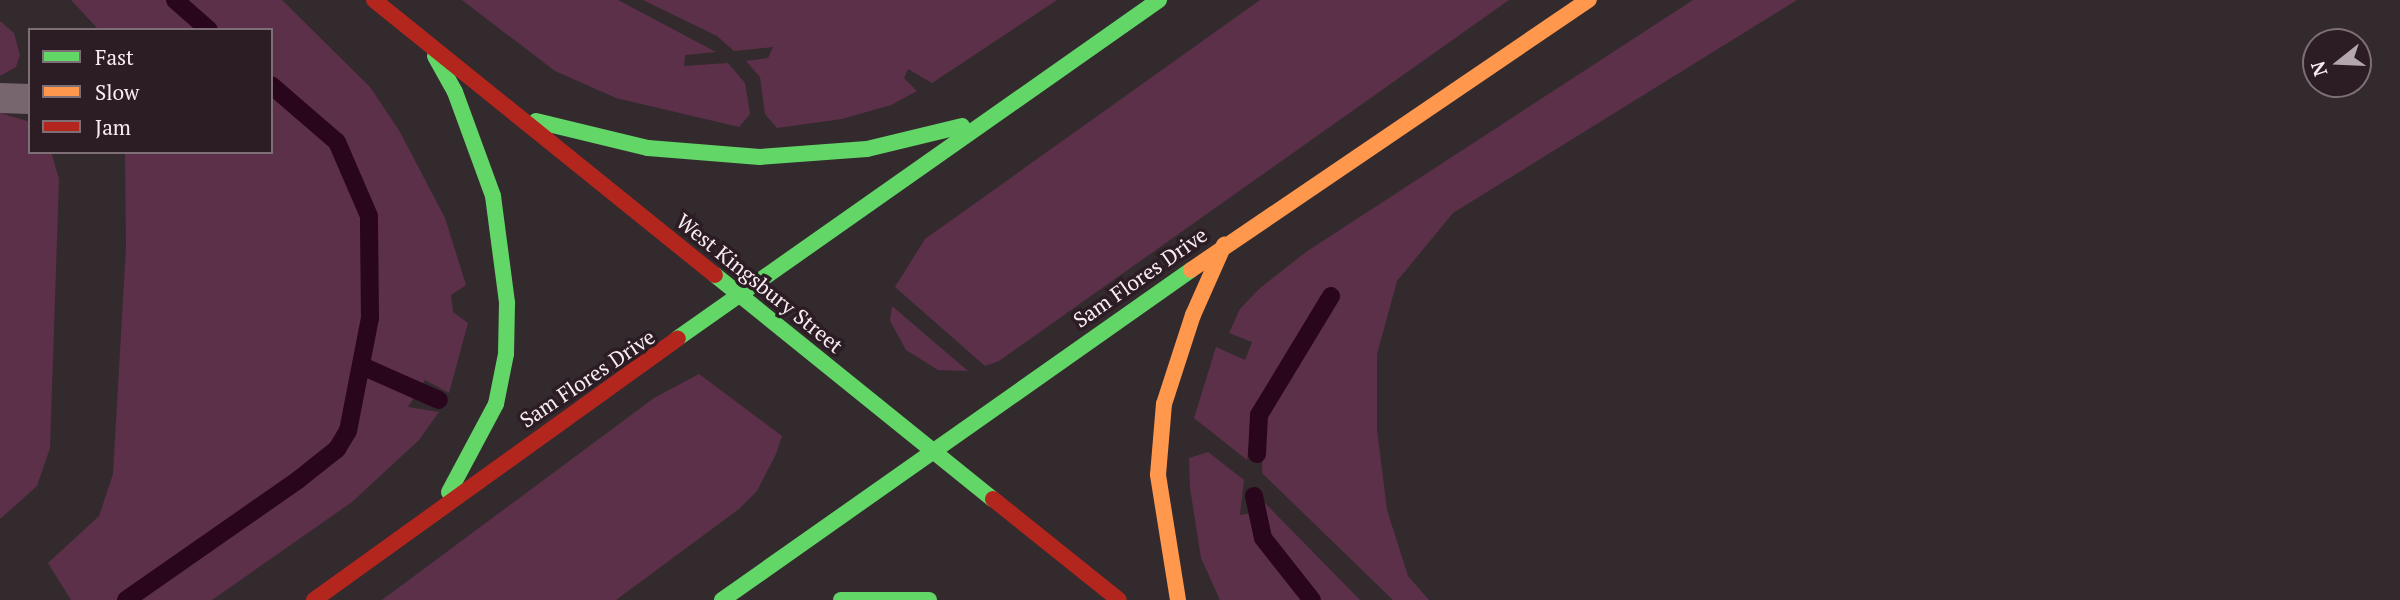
<!DOCTYPE html>
<html>
<head>
<meta charset="utf-8">
<style>
	body { margin:0 }
	#map { position:relative; width:2400px; height:600px; overflow:hidden; background:#332a2e; font-family:"PT Serif",serif }
	div>[style] { position:absolute }
	.green>* { inset:0; background:#5d3049 }
	.stream>* { height:18px; margin:-9px; padding:0 9px; transform-origin:9px; border-radius:9px; background:#29061b }
	.lane>* { height:30px; margin:-15px; padding:0 15px; transform-origin:15px; border-radius:15px; background:#78666f }
	.fast>* { height:16px; margin:-8px; padding:0 8px; transform-origin:8px; border-radius:8px; background:#63d668 }
	.slow>* { height:16px; margin:-8px; padding:0 8px; transform-origin:8px; border-radius:8px; background:#ff974d }
	.jam>* { height:16px; margin:-8px; padding:0 8px; transform-origin:8px; border-radius:8px; background:#b3261e }
	span { translate:-50% -50%; white-space:nowrap; text-align:center; line-height:1.15; -webkit-text-stroke:7px #2c1c24; paint-order:stroke }
	.street-label { font-size:21px; color:#f8ecf2 }
	.legend { position:absolute; left:28px; top:28px; width:245px; height:126px; box-sizing:border-box; background:#2c1c24; border:2px solid #7e6f76; margin:0; padding:9px 12px; list-style:none; font-size:21px; color:#f8ecf2 }
	.legend li { display:flex; align-items:center; gap:14px; height:35px }
	.legend b { width:35px; border:2px solid #7e6f76 }
	.north { position:absolute; left:2302px; top:28px; width:70px; height:70px; box-sizing:border-box; background:#2c1c24; border:2px solid #7e6f76; border-radius:50%; rotate:252deg; font-size:19px; font-weight:700; line-height:28px; text-align:center; color:#f8ecf2 }
	.north::after { content:''; display:block; margin:auto; width:24px; height:32px; background:#b3a8ad; clip-path:polygon(50% 0,100% 100%,50% 72%,0 100%) }
</style>
</head>
<body>
<div id="map">
	<div class="green">
		<div style="clip-path:polygon(71px 0,282px 0,370px 87px,400px 132px,445px 218px,466px 285px,451px 295px,453px 312px,468px 323px,449px 393px,425px 380px,408px 407px,439px 412px,419px 440px,352px 502px,212px 600px,71px 600px,48px 563px,99px 516px,113px 474px,126px 247px,125px 152px,271px 152px,271px 30px,99px 30px)"></div>
		<div style="clip-path:polygon(462px 0,618px 0,716px 52px,685px 55px,684px 66px,728px 63px,745px 83px,750px 114px,739px 127px,616px 98px,555px 71px)"></div>
		<div style="clip-path:polygon(643px 0,1057px 0,932px 83px,908px 69px,904px 78px,917px 91px,891px 105px,842px 119px,777px 128px,765px 114px,760px 77px,746px 61px,768px 58px,773px 47px,734px 51px,717px 36px)"></div>
		<div style="clip-path:polygon(1260px 0,1509px 0,999px 361px,985px 366px,895px 287px,925px 239px)"></div>
		<div style="clip-path:polygon(1693px 0,1797px 0,1453px 213px,1397px 281px,1377px 354px,1377px 430px,1387px 510px,1408px 576px,1429px 600px,1393px 600px,1262px 473px,1263px 440px,1249px 443px,1247px 460px,1194px 418px,1216px 347px,1245px 360px,1252px 342px,1229px 333px,1240px 309px,1259px 289px,1306px 252px)"></div>
		<div style="clip-path:polygon(0 21px,14px 33px,20px 55px,16px 67px,0 76px)"></div>
		<div style="clip-path:polygon(0 113px,30px 122px,30px 152px,51px 152px,59px 179px,50px 448px,37px 486px,0 519px)"></div>
		<div style="clip-path:polygon(892px 306px,968px 371px,938px 370px,906px 350px,890px 321px)"></div>
		<div style="clip-path:polygon(699px 374px,782px 436px,776px 454px,757px 491px,739px 509px,616px 600px,382px 600px,654px 398px)"></div>
		<div style="clip-path:polygon(1208px 452px,1244px 480px,1240px 515px,1257px 512px,1260px 498px,1360px 600px,1220px 600px,1201px 558px,1190px 488px,1189px 458px)"></div>
	</div>
	<div class="stream">
		<div style="left:175px;top:0;width:45px;rotate:41.4deg"></div>
		<div style="left:362px;top:366px;width:84px;rotate:23.8deg"></div>
		<div style="left:1257px;top:454px;width:39px;rotate:-87deg"></div>
		<div style="left:1259px;top:415px;width:139px;rotate:-58.8deg"></div>
		<div style="left:1254px;top:496px;width:43px;rotate:77.9deg"></div>
		<div style="left:1263px;top:538px;width:79px;rotate:51.7deg"></div>
		<div style="left:126px;top:600px;width:210px;rotate:-34.9deg"></div>
		<div style="left:298px;top:480px;width:50px;rotate:-38.5deg"></div>
		<div style="left:337px;top:449px;width:21px;rotate:-59deg"></div>
		<div style="left:348px;top:431px;width:115px;rotate:-79deg"></div>
		<div style="left:370px;top:318px;width:102px;rotate:-90.6deg"></div>
		<div style="left:369px;top:216px;width:81px;rotate:-113.4deg"></div>
		<div style="left:337px;top:142px;width:87px;rotate:-139.2deg"></div>
	</div>
	<div class="lane">
		<div style="left:0;top:98px;width:30px;rotate:2deg"></div>
	</div>
	<div class="fast">
		<div style="left:435px;top:56px;width:41px;rotate:60.9deg"></div>
		<div style="left:455px;top:92px;width:111px;rotate:69.9deg"></div>
		<div style="left:493px;top:196px;width:108px;rotate:82.5deg"></div>
		<div style="left:507px;top:303px;width:51px;rotate:91.1deg"></div>
		<div style="left:506px;top:354px;width:51px;rotate:101.3deg"></div>
		<div style="left:496px;top:404px;width:100px;rotate:118.1deg"></div>
		<div style="left:536px;top:121px;width:115px;rotate:13.6deg"></div>
		<div style="left:648px;top:148px;width:112px;rotate:4.6deg"></div>
		<div style="left:760px;top:157px;width:107px;rotate:-4.3deg"></div>
		<div style="left:867px;top:149px;width:98px;rotate:-13.6deg"></div>
		<div style="left:715px;top:275px;width:357px;rotate:38.9deg"></div>
		<div style="left:678px;top:338px;width:588px;rotate:-35.1deg"></div>
		<div style="left:722px;top:600px;width:573px;rotate:-35.13deg"></div>
		<div style="left:841px;top:600px;width:88px"></div>
	</div>
	<div class="slow">
		<div style="left:1191px;top:270px;width:481px;rotate:-34.2deg"></div>
		<div style="left:1178px;top:600px;width:127px;rotate:-99.1deg"></div>
		<div style="left:1158px;top:475px;width:71px;rotate:-85.2deg"></div>
		<div style="left:1164px;top:404px;width:94px;rotate:-72deg"></div>
		<div style="left:1193px;top:315px;width:77px;rotate:-66.1deg"></div>
	</div>
	<div class="jam">
		<div style="left:374px;top:0;width:438px;rotate:38.9deg"></div>
		<div style="left:993px;top:499px;width:161px;rotate:38.7deg"></div>
		<div style="left:314px;top:600px;width:448px;rotate:-35.7deg"></div>
	</div>
	<div class="street-label">
		<span style="left:1140px;top:277px;rotate:-35deg">Sam Flores Drive</span>
		<span style="left:760px;top:283px;rotate:39deg">West Kingsbury Street</span>
		<span style="left:587px;top:378px;rotate:-34deg">Sam Flores Drive</span>
	</div>
	<ul class="legend">
	<li><b style="height:9px;background:#63d668"></b>Fast</li>
	<li><b style="height:9px;background:#ff974d"></b>Slow</li>
	<li><b style="height:9px;background:#b3261e"></b>Jam</li>
	</ul>
	<div class="north">N</div>
</div>
</body>
</html>
